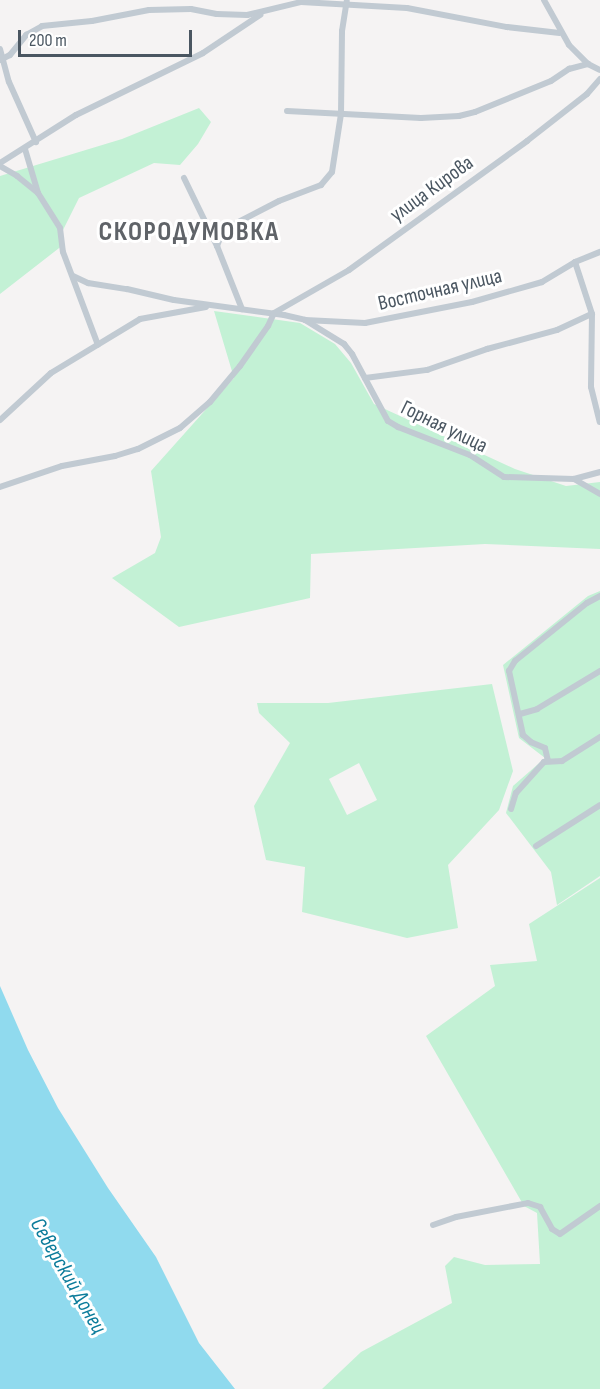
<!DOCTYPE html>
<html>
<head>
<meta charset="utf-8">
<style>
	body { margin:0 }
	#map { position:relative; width:600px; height:1389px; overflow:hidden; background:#f5f3f3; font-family:"Sofia Sans Condensed",sans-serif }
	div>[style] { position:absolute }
	.green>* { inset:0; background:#c3f1d5 }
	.water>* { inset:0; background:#90daee }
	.street>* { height:6px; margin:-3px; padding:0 3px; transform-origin:3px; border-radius:3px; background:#c1cad2 }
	span { translate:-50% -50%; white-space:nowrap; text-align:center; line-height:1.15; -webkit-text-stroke:6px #fff; paint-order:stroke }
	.street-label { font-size:21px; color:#4a5661 }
	.water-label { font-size:22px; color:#0c7c9b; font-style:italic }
	.district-label { font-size:27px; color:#5f6368; font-weight:700; letter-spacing:1.5px }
	.scale { position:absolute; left:18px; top:30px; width:174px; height:27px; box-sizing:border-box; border:3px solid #4a5661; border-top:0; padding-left:8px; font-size:18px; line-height:21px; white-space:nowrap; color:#4a5661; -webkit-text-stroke:4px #fff; paint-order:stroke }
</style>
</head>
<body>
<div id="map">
	<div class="green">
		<div style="clip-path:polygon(199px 108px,211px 122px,198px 144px,180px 165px,154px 163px,79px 198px,62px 232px,63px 245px,0 294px,0 176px,122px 139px)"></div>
		<div style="clip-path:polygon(214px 311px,300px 323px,335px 344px,351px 363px,374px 404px,515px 469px,566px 486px,600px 482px,600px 549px,485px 544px,311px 554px,310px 598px,179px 627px,112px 578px,155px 553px,161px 537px,151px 471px,234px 378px)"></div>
		<div style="clip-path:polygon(600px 591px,600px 876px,557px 905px,551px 872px,506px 813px,513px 786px,545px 758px,519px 738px,503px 665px,588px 596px)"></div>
		<div style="clip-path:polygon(evenodd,492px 684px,513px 771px,499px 810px,448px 865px,458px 928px,407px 938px,302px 912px,305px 867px,266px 860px,254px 806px,290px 743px,259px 713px,257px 703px,328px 703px,492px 684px,359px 763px,377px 800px,347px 815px,329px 779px,359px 763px)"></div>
		<div style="clip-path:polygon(600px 878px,600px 1389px,322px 1389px,361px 1352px,452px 1303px,445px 1266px,454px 1257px,485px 1265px,540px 1264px,537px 1213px,524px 1206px,426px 1036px,495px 986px,490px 965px,537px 961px,529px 924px)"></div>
	</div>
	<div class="water">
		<div style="clip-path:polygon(0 986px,28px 1050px,58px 1108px,108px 1188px,156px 1257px,199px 1343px,235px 1389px,0 1389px)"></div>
	</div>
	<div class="street">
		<div style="left:544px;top:0;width:51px;rotate:60.9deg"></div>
		<div style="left:569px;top:45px;width:27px;rotate:45deg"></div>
		<div style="left:588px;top:64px;width:13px;rotate:27deg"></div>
		<div style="left:0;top:49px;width:34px;rotate:75deg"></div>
		<div style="left:9px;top:82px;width:66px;rotate:65.8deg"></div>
		<div style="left:0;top:60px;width:11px;rotate:-27deg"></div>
		<div style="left:10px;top:55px;width:26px;rotate:-51deg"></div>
		<div style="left:26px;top:35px;width:18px;rotate:-29deg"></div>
		<div style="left:42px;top:26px;width:50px;rotate:-5.7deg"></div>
		<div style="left:92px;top:21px;width:58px;rotate:-10.9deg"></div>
		<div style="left:149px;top:10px;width:42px;rotate:-1.4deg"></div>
		<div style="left:191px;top:9px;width:26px;rotate:11deg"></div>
		<div style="left:217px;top:14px;width:30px;rotate:2deg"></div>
		<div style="left:247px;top:15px;width:56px;rotate:-13.5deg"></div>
		<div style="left:301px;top:2px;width:106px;rotate:3.2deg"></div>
		<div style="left:407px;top:8px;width:102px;rotate:10.8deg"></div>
		<div style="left:507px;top:27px;width:53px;rotate:6.5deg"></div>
		<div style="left:287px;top:111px;width:134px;rotate:3deg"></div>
		<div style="left:421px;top:118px;width:38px;rotate:-3deg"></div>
		<div style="left:459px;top:116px;width:16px;rotate:-14deg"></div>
		<div style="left:475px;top:112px;width:82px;rotate:-22.2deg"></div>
		<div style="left:551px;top:81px;width:22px;rotate:-34deg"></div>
		<div style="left:569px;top:69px;width:20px;rotate:-15deg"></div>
		<div style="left:25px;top:149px;width:46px;rotate:73.5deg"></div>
		<div style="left:0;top:163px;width:90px;rotate:-32.3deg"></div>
		<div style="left:76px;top:115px;width:141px;rotate:-26deg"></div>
		<div style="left:203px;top:53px;width:69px;rotate:-33.7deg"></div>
		<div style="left:0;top:166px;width:20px;rotate:30deg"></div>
		<div style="left:17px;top:176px;width:27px;rotate:39deg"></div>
		<div style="left:38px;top:193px;width:41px;rotate:57.8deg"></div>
		<div style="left:60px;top:228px;width:24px;rotate:83deg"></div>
		<div style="left:63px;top:252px;width:99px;rotate:69.4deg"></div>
		<div style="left:184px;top:178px;width:76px;rotate:64.1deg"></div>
		<div style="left:217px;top:246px;width:68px;rotate:68.4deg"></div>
		<div style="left:217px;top:246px;width:17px;rotate:-69deg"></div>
		<div style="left:223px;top:230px;width:63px;rotate:-27.4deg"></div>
		<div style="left:279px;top:201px;width:45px;rotate:-20.9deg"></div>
		<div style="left:321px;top:185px;width:17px;rotate:-50deg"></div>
		<div style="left:332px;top:172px;width:59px;rotate:-81.2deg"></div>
		<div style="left:341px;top:114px;width:83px;rotate:-89.3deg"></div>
		<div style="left:342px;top:31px;width:30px;rotate:-81deg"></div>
		<div style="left:575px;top:262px;width:55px;rotate:71.9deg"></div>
		<div style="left:592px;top:314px;width:73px;rotate:90.8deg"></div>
		<div style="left:591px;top:387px;width:36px;rotate:76deg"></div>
		<div style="left:73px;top:276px;width:17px;rotate:25deg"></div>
		<div style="left:88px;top:283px;width:39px;rotate:9deg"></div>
		<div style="left:127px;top:289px;width:48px;rotate:13.2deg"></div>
		<div style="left:174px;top:300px;width:111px;rotate:7.8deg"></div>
		<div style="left:284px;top:315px;width:22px;rotate:13deg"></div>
		<div style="left:305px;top:320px;width:46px;rotate:31.6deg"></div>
		<div style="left:344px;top:344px;width:13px;rotate:51deg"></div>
		<div style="left:352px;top:354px;width:76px;rotate:61.8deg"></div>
		<div style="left:388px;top:421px;width:12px;rotate:31deg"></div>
		<div style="left:398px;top:427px;width:77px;rotate:21.3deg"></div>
		<div style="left:470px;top:455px;width:40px;rotate:32.9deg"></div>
		<div style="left:504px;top:477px;width:70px;rotate:1.6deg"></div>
		<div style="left:574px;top:479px;width:27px;rotate:-15deg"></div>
		<div style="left:305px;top:320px;width:60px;rotate:2.9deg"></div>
		<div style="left:365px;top:323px;width:109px;rotate:-11.1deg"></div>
		<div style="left:472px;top:302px;width:73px;rotate:-15.9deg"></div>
		<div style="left:542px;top:282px;width:39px;rotate:-31deg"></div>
		<div style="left:575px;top:262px;width:27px;rotate:-22deg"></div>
		<div style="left:365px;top:378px;width:63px;rotate:-7.4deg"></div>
		<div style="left:427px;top:370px;width:64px;rotate:-19.3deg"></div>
		<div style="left:487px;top:349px;width:73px;rotate:-15.2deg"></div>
		<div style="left:557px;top:330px;width:38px;rotate:-25deg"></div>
		<div style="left:0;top:420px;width:69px;rotate:-42.7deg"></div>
		<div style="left:51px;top:373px;width:104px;rotate:-31.2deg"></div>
		<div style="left:140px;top:319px;width:67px;rotate:-10.3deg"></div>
		<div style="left:574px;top:479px;width:30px;rotate:30deg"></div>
		<div style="left:0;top:487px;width:65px;rotate:-18.7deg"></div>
		<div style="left:62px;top:466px;width:54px;rotate:-10.7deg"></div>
		<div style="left:115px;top:456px;width:24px;rotate:-17deg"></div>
		<div style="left:138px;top:449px;width:47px;rotate:-26.6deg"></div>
		<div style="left:180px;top:428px;width:40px;rotate:-41deg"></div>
		<div style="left:210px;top:402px;width:47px;rotate:-50.2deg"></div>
		<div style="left:240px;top:366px;width:49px;rotate:-55deg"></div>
		<div style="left:268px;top:326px;width:14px;rotate:-65deg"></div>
		<div style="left:274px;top:313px;width:86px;rotate:-29.8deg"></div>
		<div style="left:349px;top:270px;width:220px;rotate:-35.9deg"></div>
		<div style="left:527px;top:141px;width:76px;rotate:-38.1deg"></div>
		<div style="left:587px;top:94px;width:20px;rotate:-49deg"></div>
		<div style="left:520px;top:714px;width:18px;rotate:-16deg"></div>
		<div style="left:537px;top:709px;width:74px;rotate:-31.1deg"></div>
		<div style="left:548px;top:761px;width:13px;rotate:-103deg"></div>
		<div style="left:545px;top:748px;width:15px;rotate:-157deg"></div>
		<div style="left:531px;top:742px;width:11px;rotate:-139deg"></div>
		<div style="left:523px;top:735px;width:66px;rotate:-102.3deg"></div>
		<div style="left:509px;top:671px;width:12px;rotate:-59deg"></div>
		<div style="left:515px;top:661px;width:92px;rotate:-38.9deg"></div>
		<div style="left:587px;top:603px;width:15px;rotate:-28deg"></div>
		<div style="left:511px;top:809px;width:17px;rotate:-73deg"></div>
		<div style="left:516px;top:793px;width:42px;rotate:-47.9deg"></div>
		<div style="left:544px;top:762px;width:18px;rotate:-3deg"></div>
		<div style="left:562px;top:761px;width:45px;rotate:-32.3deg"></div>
		<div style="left:536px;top:846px;width:76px;rotate:-32.6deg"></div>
		<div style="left:433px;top:1225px;width:24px;rotate:-19deg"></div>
		<div style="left:456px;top:1217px;width:73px;rotate:-11deg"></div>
		<div style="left:528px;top:1203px;width:13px;rotate:18deg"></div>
		<div style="left:540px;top:1207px;width:25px;rotate:61deg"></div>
		<div style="left:552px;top:1229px;width:9px;rotate:32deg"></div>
		<div style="left:560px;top:1234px;width:49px;rotate:-35deg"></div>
	</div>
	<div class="street-label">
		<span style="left:432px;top:189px;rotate:-36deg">улица Кирова</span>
		<span style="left:440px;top:290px;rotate:-13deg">Восточная улица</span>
		<span style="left:444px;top:427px;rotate:26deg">Горная улица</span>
	</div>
	<div class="water-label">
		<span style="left:68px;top:1276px;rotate:60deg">Северский Донец</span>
	</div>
	<div class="district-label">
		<span style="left:189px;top:233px">СКОРОДУМОВКА</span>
	</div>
	<div class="scale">200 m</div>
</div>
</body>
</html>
